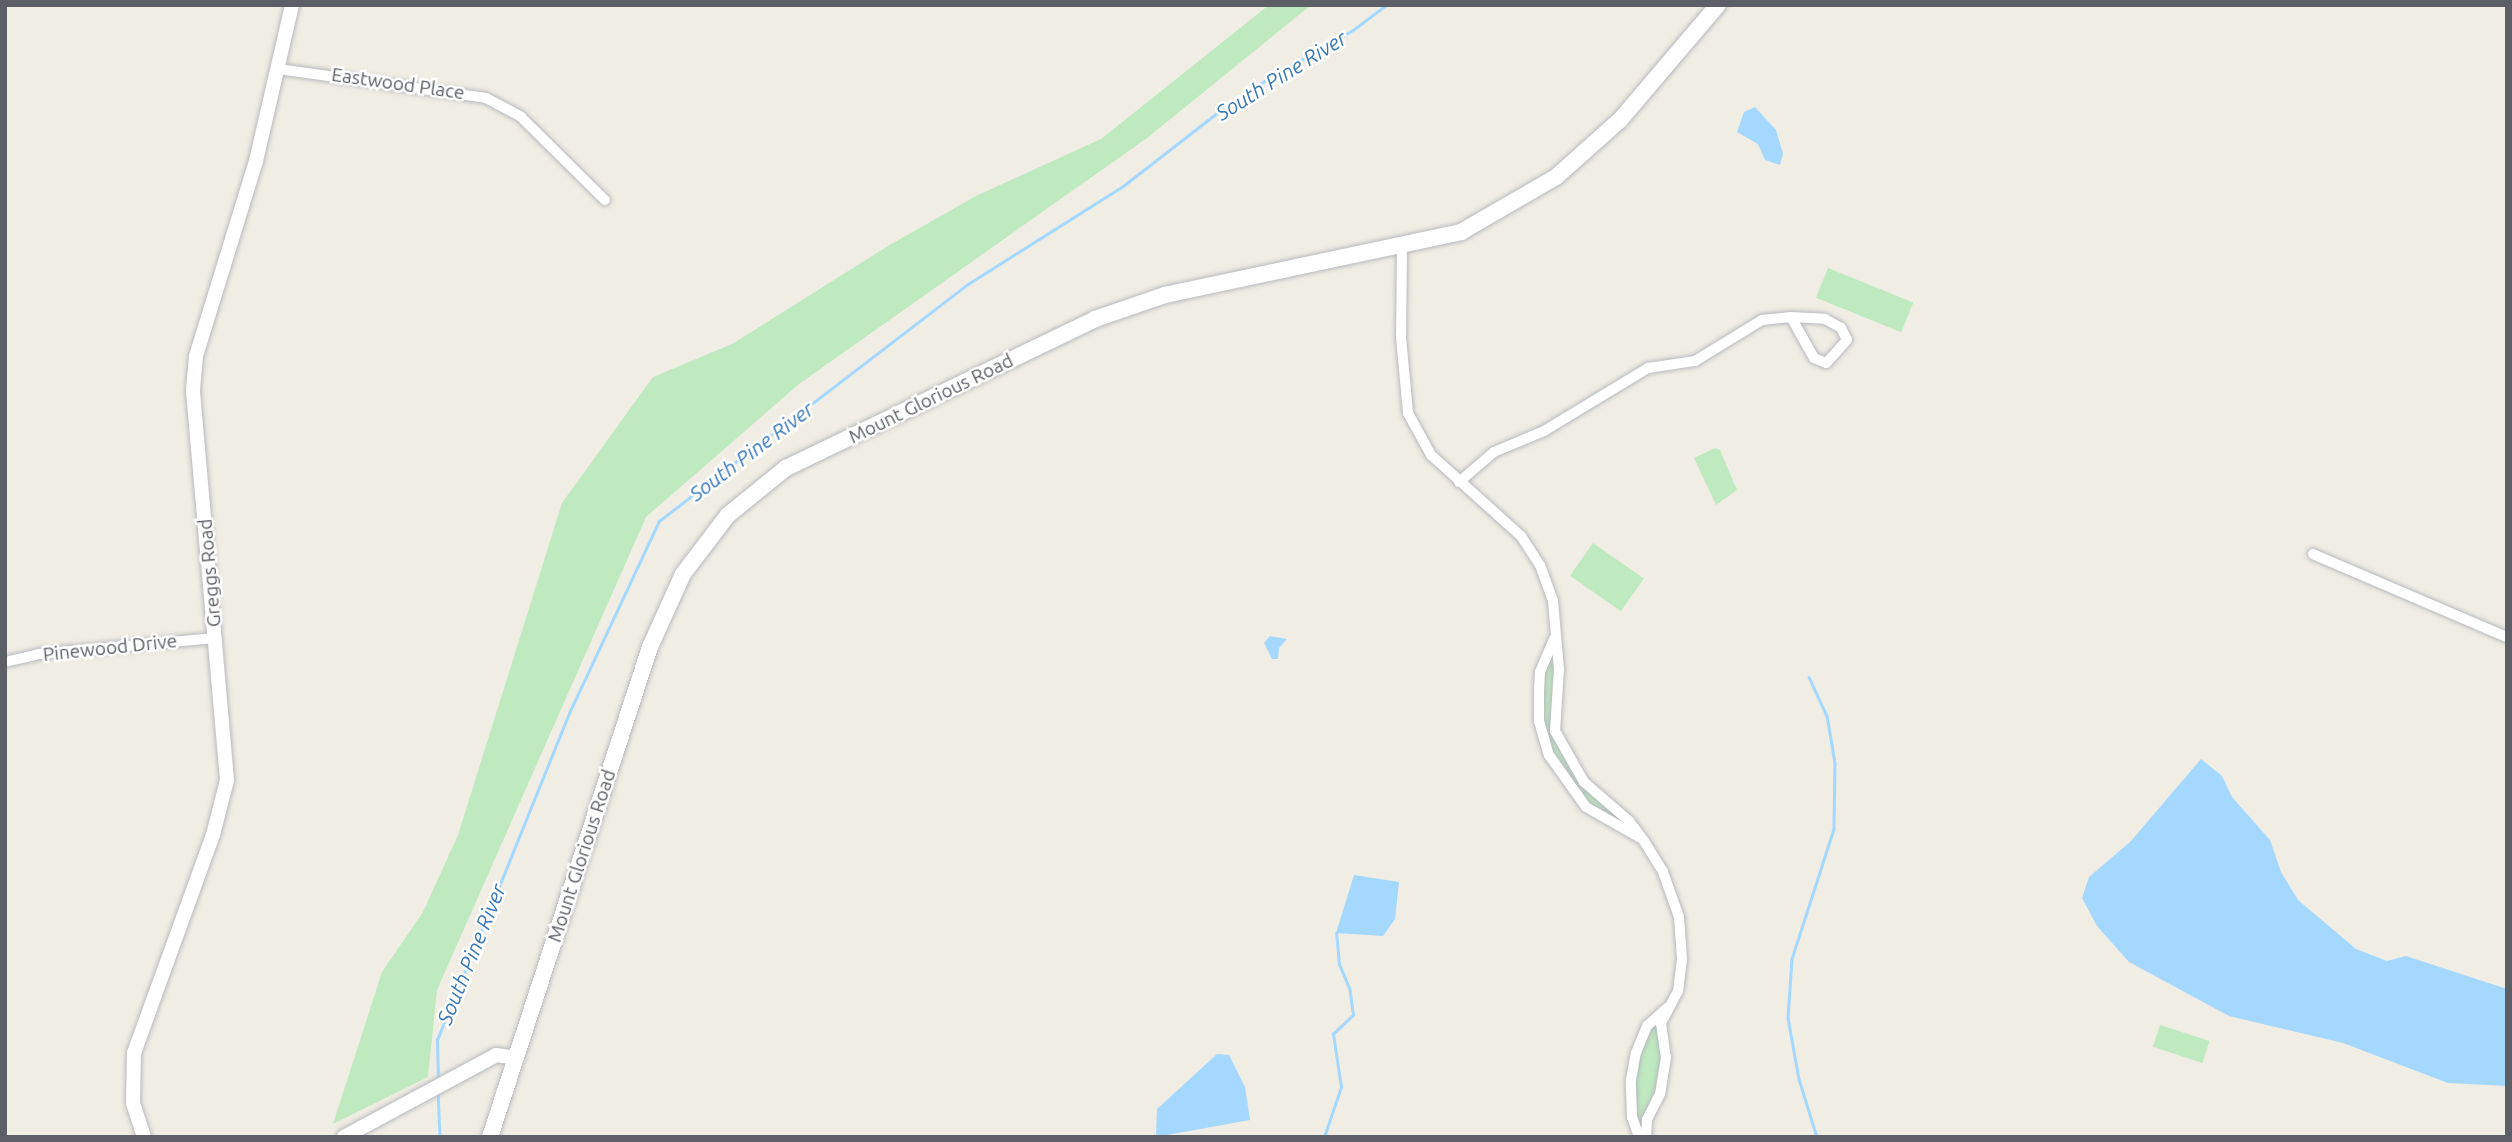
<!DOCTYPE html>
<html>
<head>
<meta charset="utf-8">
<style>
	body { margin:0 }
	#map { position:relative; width:2512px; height:1142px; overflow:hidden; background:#f0ede4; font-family:Ubuntu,sans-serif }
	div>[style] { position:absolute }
	.green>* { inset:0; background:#bfe9bf; transform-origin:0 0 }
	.water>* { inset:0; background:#a5d8ff }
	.stream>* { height:2.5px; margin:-1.25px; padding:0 1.25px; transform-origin:1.25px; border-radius:1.25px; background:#a5d8ff }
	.roads { filter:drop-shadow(0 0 2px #b7babf) drop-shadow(0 0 2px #b7babf) }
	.minor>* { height:10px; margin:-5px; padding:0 5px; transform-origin:5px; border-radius:5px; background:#fff }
	.tertiary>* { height:14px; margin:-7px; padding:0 7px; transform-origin:7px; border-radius:7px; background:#fff }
	.secondary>* { height:16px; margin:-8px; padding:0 8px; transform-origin:8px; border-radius:8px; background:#fff }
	span { translate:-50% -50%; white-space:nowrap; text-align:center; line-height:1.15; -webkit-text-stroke:5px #fff; paint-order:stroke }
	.street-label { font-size:19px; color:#5c6066 }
	.water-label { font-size:21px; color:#3978ba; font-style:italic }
	.frame { position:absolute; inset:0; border:7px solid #5c6066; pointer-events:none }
</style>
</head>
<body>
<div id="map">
	<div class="green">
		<div style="clip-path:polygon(1269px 5px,1311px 5px,1147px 138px,799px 384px,646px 517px,437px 990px,428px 1077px,333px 1124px,382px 972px,423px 912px,458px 835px,562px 503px,653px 377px,732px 344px,888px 246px,976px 196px,1101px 139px)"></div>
		<div style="left:1828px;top:268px;width:92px;height:32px;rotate:22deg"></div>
		<div style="clip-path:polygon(1715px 448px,1720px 450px,1737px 490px,1716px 505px,1694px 458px)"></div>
		<div style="left:1593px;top:543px;width:62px;height:40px;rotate:35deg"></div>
		<div style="clip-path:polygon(1554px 639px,1555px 731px,1567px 757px,1644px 841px,1593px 812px,1549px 755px,1539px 690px)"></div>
		<div style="clip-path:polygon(1661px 1024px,1666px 1057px,1646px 1137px,1634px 1130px,1636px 1053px,1647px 1026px)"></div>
		<div style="left:2160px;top:1025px;width:52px;height:23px;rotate:18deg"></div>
	</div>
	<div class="water">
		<div style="clip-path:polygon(1755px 107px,1776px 130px,1783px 154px,1780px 165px,1765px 160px,1758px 144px,1737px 132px,1744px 112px)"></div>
		<div style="clip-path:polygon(1270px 636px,1287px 639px,1279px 648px,1278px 659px,1272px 659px,1264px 643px)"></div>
		<div style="clip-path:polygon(2201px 759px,2222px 776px,2232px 797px,2270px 840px,2281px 872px,2298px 900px,2356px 949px,2387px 961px,2406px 956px,2507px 989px,2507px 1086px,2448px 1083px,2343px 1043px,2229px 1016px,2129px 962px,2097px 926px,2082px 898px,2089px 877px,2131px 841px)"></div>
		<div style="clip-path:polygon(1354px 875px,1399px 882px,1395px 919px,1383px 936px,1336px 933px)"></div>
		<div style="clip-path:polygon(1217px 1054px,1229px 1055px,1245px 1087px,1250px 1120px,1156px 1137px,1157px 1109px)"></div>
	</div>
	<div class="stream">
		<div style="left:1809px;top:677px;width:43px;rotate:65.2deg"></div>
		<div style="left:1827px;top:716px;width:48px;rotate:80.3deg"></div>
		<div style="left:1835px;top:763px;width:66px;rotate:90.9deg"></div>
		<div style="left:1834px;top:829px;width:137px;rotate:107.9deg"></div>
		<div style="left:1792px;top:959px;width:59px;rotate:93.9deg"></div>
		<div style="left:1788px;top:1018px;width:62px;rotate:79.8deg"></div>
		<div style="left:1799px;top:1079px;width:61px;rotate:72.8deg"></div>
		<div style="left:438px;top:1081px;width:41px;rotate:-91.4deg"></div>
		<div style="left:437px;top:1040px;width:355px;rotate:-68deg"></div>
		<div style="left:570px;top:711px;width:210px;rotate:-64.9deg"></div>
		<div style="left:659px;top:521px;width:389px;rotate:-37.5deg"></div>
		<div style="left:968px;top:284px;width:183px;rotate:-32.3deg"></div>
		<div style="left:1123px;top:186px;width:147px;rotate:-37.8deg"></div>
		<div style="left:1239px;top:96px;width:132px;rotate:-30.1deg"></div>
		<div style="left:1353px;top:30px;width:41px;rotate:-37.1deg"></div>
		<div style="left:438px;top:1091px;width:46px;rotate:87.5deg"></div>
		<div style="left:1324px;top:1137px;width:53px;rotate:-71.2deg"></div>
		<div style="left:1341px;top:1087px;width:54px;rotate:-98.6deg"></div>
		<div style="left:1333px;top:1034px;width:28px;rotate:-44deg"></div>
		<div style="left:1353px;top:1015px;width:27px;rotate:-98deg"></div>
		<div style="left:1349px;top:988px;width:25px;rotate:-113deg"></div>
		<div style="left:1339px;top:965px;width:32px;rotate:-95deg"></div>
	</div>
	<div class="roads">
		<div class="minor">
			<div style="left:278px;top:69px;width:210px;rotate:7.9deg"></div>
			<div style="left:486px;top:98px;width:40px;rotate:28deg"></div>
			<div style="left:521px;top:117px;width:118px;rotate:44.7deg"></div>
			<div style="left:1402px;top:248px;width:89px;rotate:90.6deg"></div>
			<div style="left:1401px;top:337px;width:76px;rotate:84.7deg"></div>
			<div style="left:1408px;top:413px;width:48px;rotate:61.3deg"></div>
			<div style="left:1431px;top:455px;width:121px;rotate:42deg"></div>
			<div style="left:1521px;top:536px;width:35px;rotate:57deg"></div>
			<div style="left:1540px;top:565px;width:38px;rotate:70deg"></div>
			<div style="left:1553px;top:601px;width:68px;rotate:85deg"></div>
			<div style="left:1559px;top:669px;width:62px;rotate:93.7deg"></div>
			<div style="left:1555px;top:731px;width:59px;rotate:60.4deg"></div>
			<div style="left:1584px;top:782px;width:60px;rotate:40.9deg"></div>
			<div style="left:1629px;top:821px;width:25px;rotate:53deg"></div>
			<div style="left:1644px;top:841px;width:36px;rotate:58deg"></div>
			<div style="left:1663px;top:872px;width:48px;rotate:70.4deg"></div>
			<div style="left:1679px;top:917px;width:42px;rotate:85.9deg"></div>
			<div style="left:1682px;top:959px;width:32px;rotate:97deg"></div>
			<div style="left:1678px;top:991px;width:36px;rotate:118deg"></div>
			<div style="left:1661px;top:1023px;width:34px;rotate:82deg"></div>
			<div style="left:1666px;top:1057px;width:37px;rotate:99deg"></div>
			<div style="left:1660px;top:1094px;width:29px;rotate:117deg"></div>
			<div style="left:1647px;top:1120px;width:17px;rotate:93deg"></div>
			<div style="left:1459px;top:482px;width:46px;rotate:-40.6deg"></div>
			<div style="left:1494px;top:452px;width:54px;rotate:-22.8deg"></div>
			<div style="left:1544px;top:431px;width:122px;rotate:-31.2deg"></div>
			<div style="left:1648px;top:368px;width:48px;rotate:-8.5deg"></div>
			<div style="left:1695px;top:361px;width:79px;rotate:-31.5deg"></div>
			<div style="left:1762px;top:320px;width:29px;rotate:-6deg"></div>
			<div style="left:1791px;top:317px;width:34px;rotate:3deg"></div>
			<div style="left:1825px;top:319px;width:18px;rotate:29deg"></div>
			<div style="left:1841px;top:328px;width:13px;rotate:63deg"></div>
			<div style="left:1847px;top:340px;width:31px;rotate:132deg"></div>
			<div style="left:1826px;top:363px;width:13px;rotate:-157deg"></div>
			<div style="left:1814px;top:358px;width:47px;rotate:-119.3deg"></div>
			<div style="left:2313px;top:554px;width:211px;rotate:23.2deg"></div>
			<div style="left:1554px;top:639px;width:36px;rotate:113deg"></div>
			<div style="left:1540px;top:672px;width:18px;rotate:93deg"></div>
			<div style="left:1539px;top:690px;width:31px;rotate:90deg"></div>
			<div style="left:1539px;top:721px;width:35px;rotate:74deg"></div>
			<div style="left:1549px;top:755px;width:64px;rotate:54.6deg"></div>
			<div style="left:1586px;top:807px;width:61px;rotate:29.5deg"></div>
			<div style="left:5px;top:662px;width:35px;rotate:-13deg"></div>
			<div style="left:39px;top:654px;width:177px;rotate:-5.2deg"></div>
			<div style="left:1639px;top:1137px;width:21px;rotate:-109deg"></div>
			<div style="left:1632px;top:1117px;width:37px;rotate:-92deg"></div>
			<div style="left:1631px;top:1080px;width:27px;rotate:-80deg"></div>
			<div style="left:1636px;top:1053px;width:29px;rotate:-68deg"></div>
			<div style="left:1647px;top:1026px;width:27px;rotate:-42deg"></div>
		</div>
		<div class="tertiary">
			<div style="left:144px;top:1137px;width:36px;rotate:-108deg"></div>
			<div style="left:133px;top:1103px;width:50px;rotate:-88.9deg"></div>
			<div style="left:134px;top:1053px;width:232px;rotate:-70.1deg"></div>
			<div style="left:213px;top:835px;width:57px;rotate:-75.7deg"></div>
			<div style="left:227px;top:780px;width:391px;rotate:-95deg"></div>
			<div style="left:193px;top:390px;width:34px;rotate:-85deg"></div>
			<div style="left:196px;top:356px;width:204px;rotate:-72.9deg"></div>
			<div style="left:256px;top:161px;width:160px;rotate:-77deg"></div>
			<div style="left:344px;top:1137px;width:173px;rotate:-28.3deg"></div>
			<div style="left:496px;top:1055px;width:21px;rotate:8deg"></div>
		</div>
		<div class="secondary">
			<div style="left:490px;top:1137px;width:515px;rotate:-71.92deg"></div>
			<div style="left:650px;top:647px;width:80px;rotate:-65.7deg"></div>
			<div style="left:683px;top:574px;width:74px;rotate:-52.7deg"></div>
			<div style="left:728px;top:515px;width:75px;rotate:-39deg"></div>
			<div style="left:786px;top:468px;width:343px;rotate:-25.7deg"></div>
			<div style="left:1095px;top:319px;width:74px;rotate:-18.9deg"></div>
			<div style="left:1165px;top:295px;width:303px;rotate:-12deg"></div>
			<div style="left:1461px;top:232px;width:110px;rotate:-30.1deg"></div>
			<div style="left:1556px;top:177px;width:86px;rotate:-41.7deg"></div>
			<div style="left:1620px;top:120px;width:151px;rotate:-49.6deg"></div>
		</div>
	</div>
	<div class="street-label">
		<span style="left:398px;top:84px;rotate:8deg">Eastwood Place</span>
		<span style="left:931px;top:399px;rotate:-26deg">Mount Glorious Road</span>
		<span style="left:210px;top:573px;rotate:-95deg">Greggs Road</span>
		<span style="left:110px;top:648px;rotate:-6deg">Pinewood Drive</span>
		<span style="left:582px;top:856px;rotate:-72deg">Mount Glorious Road</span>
	</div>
	<div class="water-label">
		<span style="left:1281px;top:75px;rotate:-32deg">South Pine River</span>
		<span style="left:751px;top:451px;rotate:-37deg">South Pine River</span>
		<span style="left:471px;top:954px;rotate:-68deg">South Pine River</span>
	</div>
	<div class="frame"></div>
</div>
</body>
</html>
